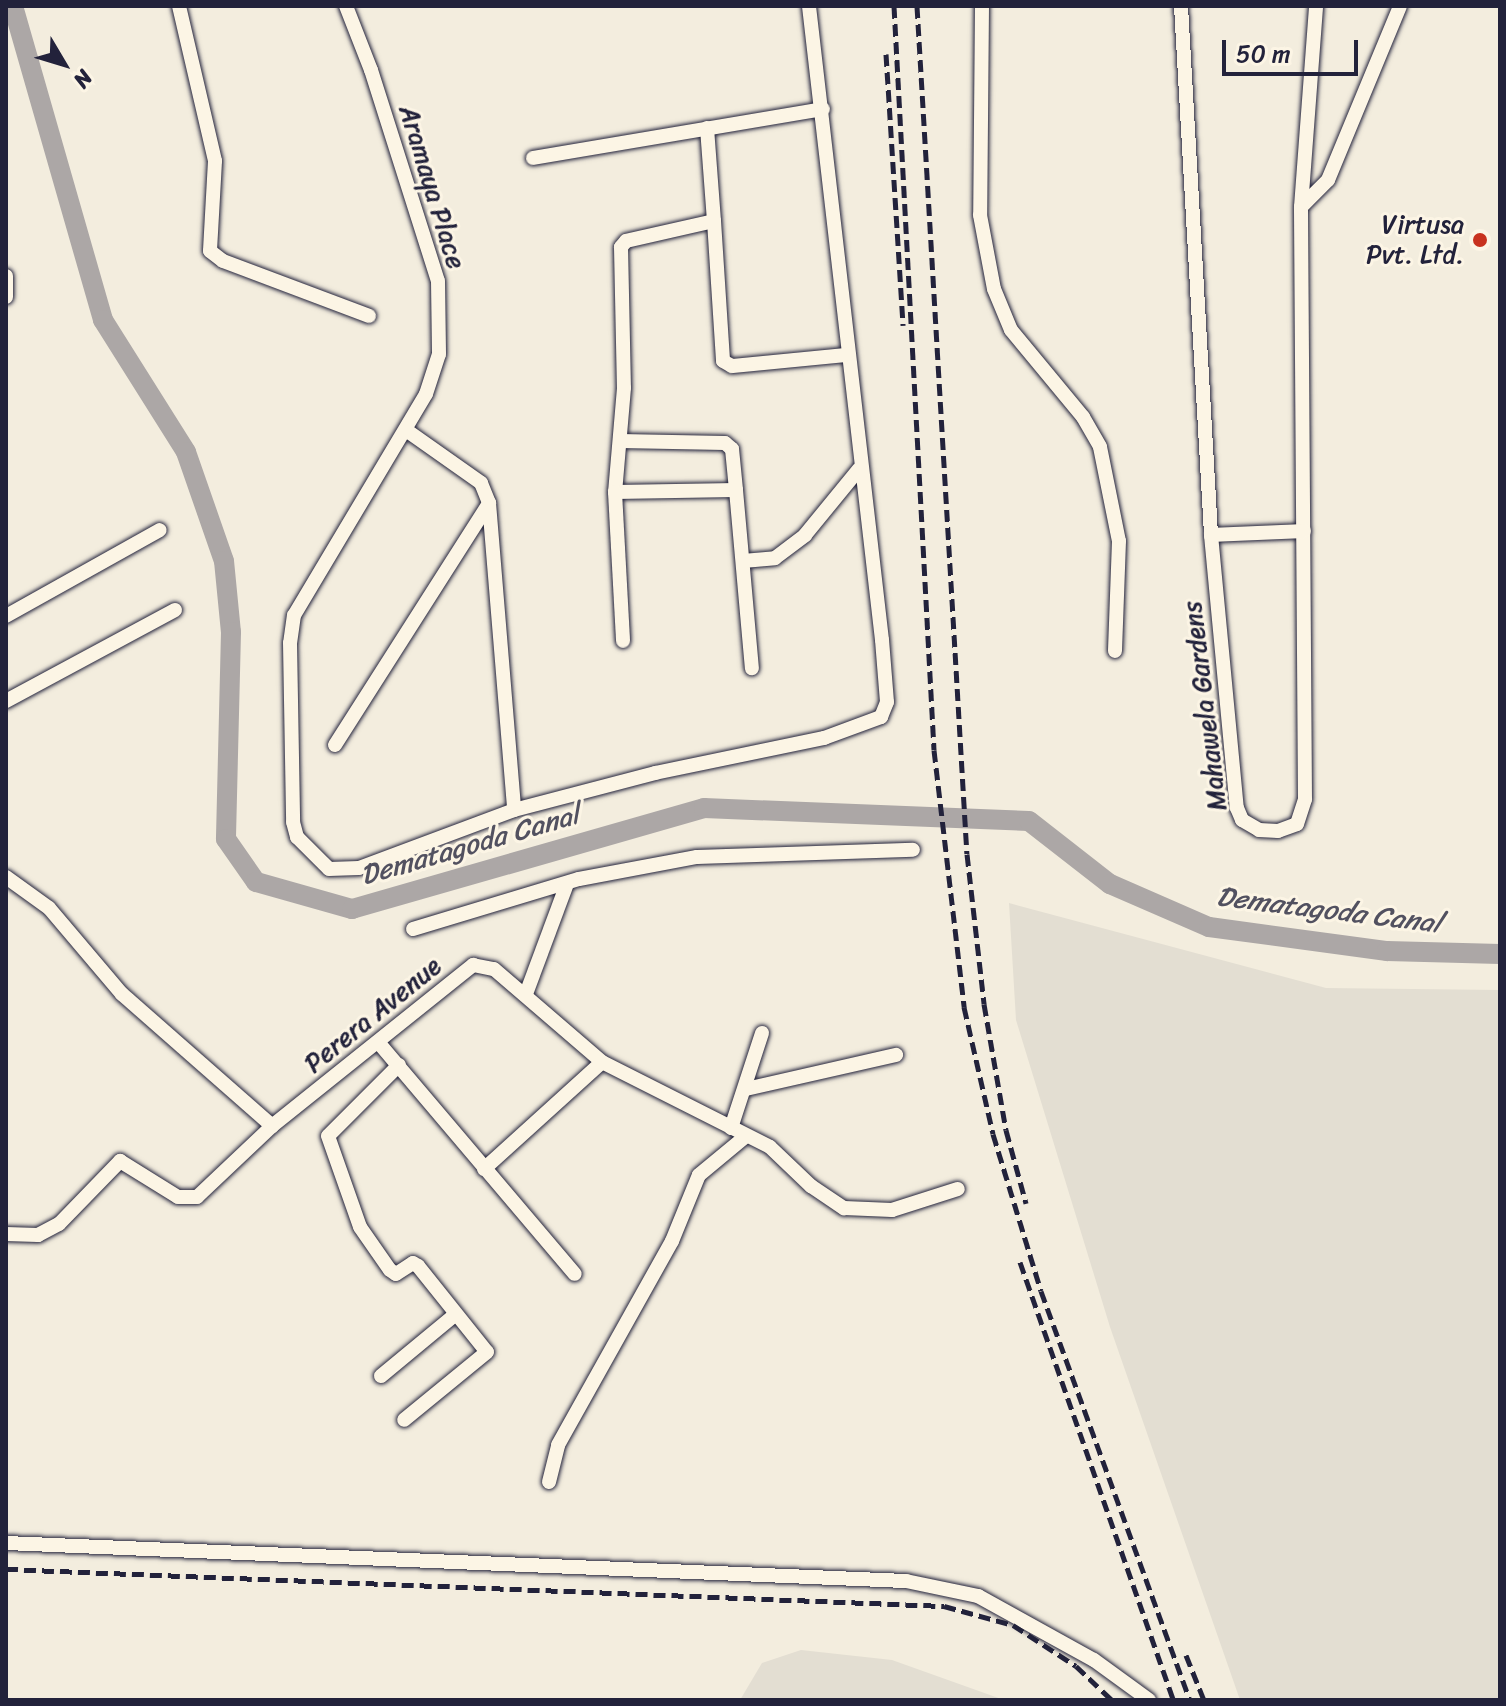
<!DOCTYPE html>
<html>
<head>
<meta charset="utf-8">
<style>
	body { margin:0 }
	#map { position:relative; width:1506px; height:1706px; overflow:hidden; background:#f3edde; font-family:Sriracha,sans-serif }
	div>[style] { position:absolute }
	.built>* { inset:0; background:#e3ded2 }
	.canal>* { height:20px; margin:-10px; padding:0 10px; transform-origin:10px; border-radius:10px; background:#aca7a6 }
	.roads { filter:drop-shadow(0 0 2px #22223b) drop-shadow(0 0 2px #22223b) }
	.minor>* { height:14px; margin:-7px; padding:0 7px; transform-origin:7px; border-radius:7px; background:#fcf5e5 }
	.rail>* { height:5px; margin-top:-2.5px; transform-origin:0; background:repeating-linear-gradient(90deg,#22223b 0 12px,transparent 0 18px) }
	.dots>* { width:22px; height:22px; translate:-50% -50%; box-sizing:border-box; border:4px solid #fcf5e5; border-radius:50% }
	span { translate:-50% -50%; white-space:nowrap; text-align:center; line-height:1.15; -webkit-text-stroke:6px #fcf5e5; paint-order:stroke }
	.street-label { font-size:26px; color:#22223b }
	.poi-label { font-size:26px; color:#22223b }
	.right { translate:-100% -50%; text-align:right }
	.water-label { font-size:28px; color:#525160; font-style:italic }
	.frame { position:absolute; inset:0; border:8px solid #22223b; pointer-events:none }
	.north { position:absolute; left:24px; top:24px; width:80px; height:80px; -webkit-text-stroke:6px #fcf5e5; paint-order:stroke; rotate:128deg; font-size:22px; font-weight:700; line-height:32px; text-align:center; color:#22223b }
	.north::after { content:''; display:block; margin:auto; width:28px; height:36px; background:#22223b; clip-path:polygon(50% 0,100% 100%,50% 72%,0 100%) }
	.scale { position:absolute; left:1222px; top:40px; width:136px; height:36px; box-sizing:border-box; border:4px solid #22223b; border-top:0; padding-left:10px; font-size:24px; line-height:28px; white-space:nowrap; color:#22223b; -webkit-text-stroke:6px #fcf5e5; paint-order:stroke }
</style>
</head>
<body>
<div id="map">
	<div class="built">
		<div style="clip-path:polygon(1009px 903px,1326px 988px,1500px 990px,1500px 1700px,1240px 1700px,1110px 1327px,1016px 1020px)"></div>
		<div style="clip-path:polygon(801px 1650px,892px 1660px,1004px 1700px,740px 1700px,762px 1663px)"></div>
	</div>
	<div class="canal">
		<div style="left:13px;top:6px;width:327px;rotate:74deg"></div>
		<div style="left:103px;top:320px;width:156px;rotate:57.8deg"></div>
		<div style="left:186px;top:452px;width:115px;rotate:70.8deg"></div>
		<div style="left:224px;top:561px;width:71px;rotate:84.4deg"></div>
		<div style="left:231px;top:632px;width:207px;rotate:91.4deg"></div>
		<div style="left:226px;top:839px;width:52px;rotate:55.1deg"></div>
		<div style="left:256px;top:882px;width:100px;rotate:15.7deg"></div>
		<div style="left:352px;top:909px;width:366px;rotate:-16deg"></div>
		<div style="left:704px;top:808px;width:325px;rotate:2.3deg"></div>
		<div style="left:1029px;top:821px;width:103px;rotate:37.9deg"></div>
		<div style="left:1110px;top:884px;width:108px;rotate:23.5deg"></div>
		<div style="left:1209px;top:927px;width:180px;rotate:7.7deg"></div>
		<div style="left:1387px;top:951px;width:113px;rotate:1.5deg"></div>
	</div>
	<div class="roads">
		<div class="minor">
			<div style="left:179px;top:6px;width:159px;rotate:76.9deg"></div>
			<div style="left:215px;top:161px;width:90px;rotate:93.2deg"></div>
			<div style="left:210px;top:251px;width:16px;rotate:38deg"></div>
			<div style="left:223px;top:261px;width:156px;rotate:20.6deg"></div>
			<div style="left:346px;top:6px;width:69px;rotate:68.7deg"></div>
			<div style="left:371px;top:70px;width:221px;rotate:72.4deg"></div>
			<div style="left:438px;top:281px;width:73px;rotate:89.2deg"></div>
			<div style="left:439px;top:354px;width:42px;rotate:108deg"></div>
			<div style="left:426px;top:394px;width:257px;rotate:120.8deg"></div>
			<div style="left:294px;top:615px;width:28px;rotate:98deg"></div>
			<div style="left:290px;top:643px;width:179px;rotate:89deg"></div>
			<div style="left:293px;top:822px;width:16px;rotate:75deg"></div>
			<div style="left:297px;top:837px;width:45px;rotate:45deg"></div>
			<div style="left:329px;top:869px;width:30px;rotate:-2deg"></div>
			<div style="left:359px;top:868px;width:165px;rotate:-20.5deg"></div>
			<div style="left:514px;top:810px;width:146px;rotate:-14.7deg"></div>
			<div style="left:655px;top:773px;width:173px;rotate:-11.7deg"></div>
			<div style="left:824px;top:738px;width:61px;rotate:-20.2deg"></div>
			<div style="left:881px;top:717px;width:16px;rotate:-68deg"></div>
			<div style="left:887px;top:702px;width:62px;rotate:-94.6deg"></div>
			<div style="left:882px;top:640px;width:638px;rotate:-96.57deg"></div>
			<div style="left:982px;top:6px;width:209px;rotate:90.5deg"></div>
			<div style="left:980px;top:215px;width:75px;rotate:79.3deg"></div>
			<div style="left:994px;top:289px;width:44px;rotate:67.5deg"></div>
			<div style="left:1011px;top:330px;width:113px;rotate:50.4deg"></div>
			<div style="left:1083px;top:417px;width:34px;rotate:60deg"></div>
			<div style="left:1100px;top:447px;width:96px;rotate:78.6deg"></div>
			<div style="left:1119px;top:541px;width:110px;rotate:92.1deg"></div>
			<div style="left:1181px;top:6px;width:530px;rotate:86.75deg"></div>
			<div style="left:1211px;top:535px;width:274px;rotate:84.6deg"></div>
			<div style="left:1237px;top:808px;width:13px;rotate:67deg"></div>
			<div style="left:1242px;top:820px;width:20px;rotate:30deg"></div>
			<div style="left:1259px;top:830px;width:19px;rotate:3deg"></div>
			<div style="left:1278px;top:831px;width:20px;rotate:-20deg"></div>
			<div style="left:1297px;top:824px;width:26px;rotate:-72deg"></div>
			<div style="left:1305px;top:799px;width:592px;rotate:-90.39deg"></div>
			<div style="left:1301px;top:207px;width:202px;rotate:-85.7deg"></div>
			<div style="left:707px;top:128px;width:93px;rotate:85.7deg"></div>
			<div style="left:714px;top:221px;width:90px;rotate:167.2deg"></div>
			<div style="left:626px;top:241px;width:8px;rotate:130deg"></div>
			<div style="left:621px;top:247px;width:141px;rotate:88.8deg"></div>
			<div style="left:624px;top:388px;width:104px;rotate:94.9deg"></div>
			<div style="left:615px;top:492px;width:121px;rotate:-0.9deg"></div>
			<div style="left:736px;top:490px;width:179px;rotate:84.9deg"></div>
			<div style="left:533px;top:158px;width:294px;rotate:-9.6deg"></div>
			<div style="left:1301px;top:207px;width:38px;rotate:-45deg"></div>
			<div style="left:1328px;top:180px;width:188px;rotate:-67.5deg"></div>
			<div style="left:714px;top:221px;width:140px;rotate:86.3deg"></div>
			<div style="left:723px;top:361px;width:10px;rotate:29deg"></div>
			<div style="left:732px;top:366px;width:115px;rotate:-5.5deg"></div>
			<div style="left:6px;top:276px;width:21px;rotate:90deg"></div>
			<div style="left:406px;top:430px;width:92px;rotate:35.2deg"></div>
			<div style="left:481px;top:483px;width:22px;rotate:68deg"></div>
			<div style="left:489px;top:503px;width:308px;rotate:85.3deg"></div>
			<div style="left:620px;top:441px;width:105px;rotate:1.1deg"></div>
			<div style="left:725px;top:443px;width:9px;rotate:41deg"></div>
			<div style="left:732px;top:449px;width:41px;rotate:84.4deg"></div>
			<div style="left:615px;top:492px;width:149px;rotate:86.9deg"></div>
			<div style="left:1211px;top:535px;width:93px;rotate:-2.5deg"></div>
			<div style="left:743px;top:561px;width:32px;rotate:-5deg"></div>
			<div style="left:775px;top:558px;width:38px;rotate:-37deg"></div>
			<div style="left:805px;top:535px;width:85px;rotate:-50.7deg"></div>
			<div style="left:6px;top:616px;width:176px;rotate:-29.2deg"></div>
			<div style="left:6px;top:701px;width:192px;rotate:-28.3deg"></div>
			<div style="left:335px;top:745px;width:287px;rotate:-57.5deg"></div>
			<div style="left:6px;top:877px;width:53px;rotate:35.8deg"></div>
			<div style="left:49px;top:908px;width:113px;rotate:49.7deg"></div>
			<div style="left:122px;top:994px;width:200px;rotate:41.3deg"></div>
			<div style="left:413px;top:929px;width:173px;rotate:-16.8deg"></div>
			<div style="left:579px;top:879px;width:120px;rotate:-10.6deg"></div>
			<div style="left:697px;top:857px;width:216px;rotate:-1.9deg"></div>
			<div style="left:526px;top:994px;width:117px;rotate:-69.6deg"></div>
			<div style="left:378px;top:1042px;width:304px;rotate:49.7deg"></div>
			<div style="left:399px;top:1065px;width:100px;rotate:135deg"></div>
			<div style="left:328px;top:1136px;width:96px;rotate:70.6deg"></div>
			<div style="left:360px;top:1227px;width:52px;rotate:55.1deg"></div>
			<div style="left:390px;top:1270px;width:7px;rotate:34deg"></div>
			<div style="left:396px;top:1274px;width:20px;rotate:-33deg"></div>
			<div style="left:413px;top:1263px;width:6px;rotate:31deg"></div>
			<div style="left:418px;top:1266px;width:110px;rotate:51.3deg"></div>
			<div style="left:487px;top:1352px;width:107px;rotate:140.7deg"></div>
			<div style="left:746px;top:1089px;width:154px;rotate:-12.8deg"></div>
			<div style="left:731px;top:1128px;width:100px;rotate:-71.9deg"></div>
			<div style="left:484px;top:1169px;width:159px;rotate:-42.2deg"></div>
			<div style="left:6px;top:1234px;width:32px;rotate:2deg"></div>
			<div style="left:38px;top:1235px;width:24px;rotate:-28deg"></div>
			<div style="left:59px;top:1224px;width:88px;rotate:-45.9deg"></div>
			<div style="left:120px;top:1161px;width:68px;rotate:31.8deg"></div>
			<div style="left:178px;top:1197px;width:19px"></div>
			<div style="left:197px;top:1197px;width:103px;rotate:-43.4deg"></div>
			<div style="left:272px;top:1126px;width:258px;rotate:-38.7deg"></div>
			<div style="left:473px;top:965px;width:21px;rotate:11deg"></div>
			<div style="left:494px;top:969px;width:143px;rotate:40.7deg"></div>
			<div style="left:602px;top:1062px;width:188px;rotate:26.8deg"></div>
			<div style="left:770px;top:1147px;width:57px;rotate:43.6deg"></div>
			<div style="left:811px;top:1186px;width:40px;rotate:34deg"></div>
			<div style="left:844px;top:1208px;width:48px;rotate:2.4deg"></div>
			<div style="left:892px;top:1210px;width:69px;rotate:-17.7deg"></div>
			<div style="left:381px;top:1376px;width:97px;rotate:-39.6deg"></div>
			<div style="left:549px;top:1482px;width:38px;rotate:-76deg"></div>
			<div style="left:558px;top:1445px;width:234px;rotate:-60.8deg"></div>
			<div style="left:672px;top:1241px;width:71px;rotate:-67.8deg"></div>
			<div style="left:699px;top:1175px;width:61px;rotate:-39.7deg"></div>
			<div style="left:6px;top:1543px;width:901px;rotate:2.42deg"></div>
			<div style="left:906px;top:1581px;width:74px;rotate:11.8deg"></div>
			<div style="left:978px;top:1596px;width:132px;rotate:28.9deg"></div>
			<div style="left:1094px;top:1660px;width:68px;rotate:36deg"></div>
		</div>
	</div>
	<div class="rail">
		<div style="left:894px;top:6px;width:745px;rotate:86.92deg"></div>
		<div style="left:934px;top:750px;width:259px;rotate:83.3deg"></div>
		<div style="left:964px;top:1007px;width:130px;rotate:77.1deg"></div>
		<div style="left:993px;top:1134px;width:164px;rotate:73deg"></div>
		<div style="left:1041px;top:1291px;width:435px;rotate:70deg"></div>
		<div style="left:917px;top:6px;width:849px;rotate:86.63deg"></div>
		<div style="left:967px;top:854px;width:151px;rotate:83.5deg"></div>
		<div style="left:984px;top:1004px;width:128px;rotate:80.1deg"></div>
		<div style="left:1006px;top:1130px;width:76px;rotate:74.7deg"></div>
		<div style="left:886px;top:54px;width:272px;rotate:86.4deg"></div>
		<div style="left:1020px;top:1262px;width:464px;rotate:70.7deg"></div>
		<div style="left:6px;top:1569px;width:939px;rotate:2.26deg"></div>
		<div style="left:944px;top:1606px;width:72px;rotate:15.4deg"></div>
		<div style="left:1013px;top:1625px;width:75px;rotate:33.1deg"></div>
		<div style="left:1076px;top:1666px;width:50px;rotate:43.4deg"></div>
		<div style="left:1186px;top:1655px;width:48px;rotate:68.2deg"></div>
	</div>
	<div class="dots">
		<div style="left:1480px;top:240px;background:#c8321e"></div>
	</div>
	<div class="street-label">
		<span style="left:432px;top:187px;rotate:73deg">Aramaya Place</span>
		<span style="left:1205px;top:706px;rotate:-97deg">Mahawela Gardens</span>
		<span style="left:373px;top:1015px;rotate:-39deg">Perera Avenue</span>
	</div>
	<div class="poi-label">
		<span class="right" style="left:1464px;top:240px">Virtusa<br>Pvt. Ltd.</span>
	</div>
	<div class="water-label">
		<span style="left:470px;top:845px;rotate:-16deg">Dematagoda Canal</span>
		<span style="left:1329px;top:910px;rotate:7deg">Dematagoda Canal</span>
	</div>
	<div class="frame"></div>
	<div class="north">N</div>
	<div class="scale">50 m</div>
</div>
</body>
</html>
